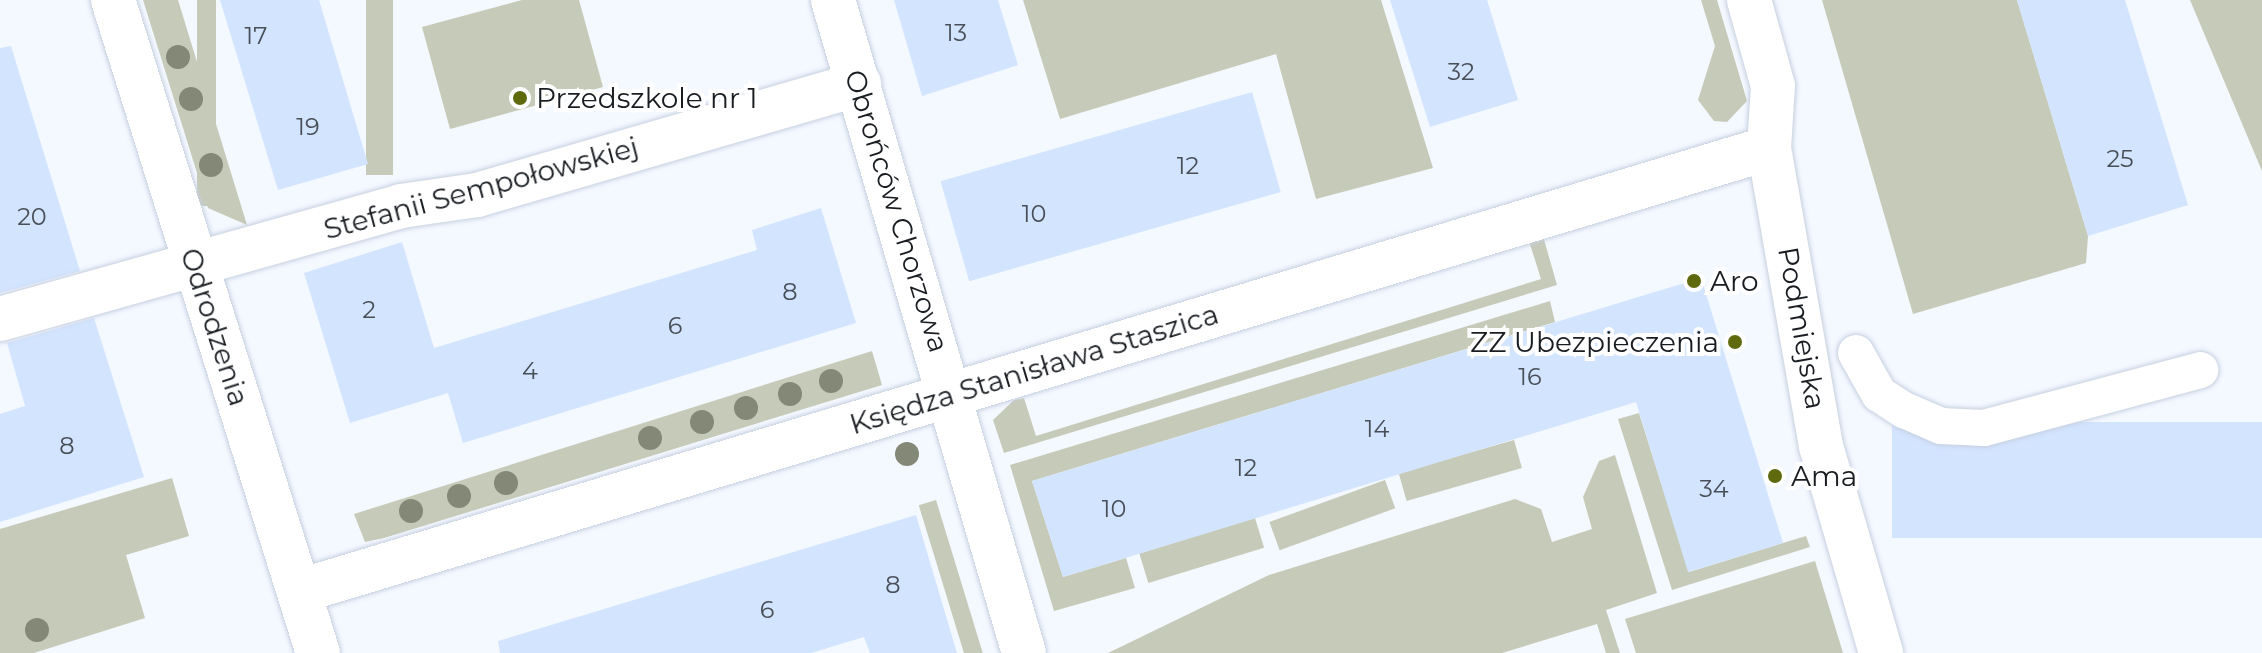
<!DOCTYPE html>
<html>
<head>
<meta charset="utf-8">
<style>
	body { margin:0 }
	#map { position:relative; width:2262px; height:653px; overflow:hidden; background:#f4f8ff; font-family:Montserrat,sans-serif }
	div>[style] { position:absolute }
	.green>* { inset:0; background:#c6cab8; transform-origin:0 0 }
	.building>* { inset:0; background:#d3e4ff; transform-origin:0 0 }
	.roads { filter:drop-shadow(0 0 2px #c6d0e0) drop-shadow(0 0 2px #c6d0e0) }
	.service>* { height:36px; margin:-18px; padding:0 18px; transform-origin:18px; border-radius:18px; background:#fff }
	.minor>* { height:44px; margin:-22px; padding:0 22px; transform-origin:22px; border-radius:22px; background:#fff }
	.trees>* { width:24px; height:24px; margin:-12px; border-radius:50%; background:#848977 }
	.dots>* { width:22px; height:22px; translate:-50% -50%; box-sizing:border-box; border:4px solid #fff; border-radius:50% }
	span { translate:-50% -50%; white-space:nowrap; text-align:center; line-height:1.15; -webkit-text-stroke:8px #fff; paint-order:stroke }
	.number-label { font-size:24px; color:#484f59 }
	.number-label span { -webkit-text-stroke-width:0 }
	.poi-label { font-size:28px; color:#191d22 }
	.left { translate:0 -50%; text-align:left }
	.right { translate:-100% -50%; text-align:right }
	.street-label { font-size:28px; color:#191d22 }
</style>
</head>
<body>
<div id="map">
	<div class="green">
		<div style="clip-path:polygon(143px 0,178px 0,247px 225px,208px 208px)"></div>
		<div style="left:197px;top:0;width:19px;height:206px"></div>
		<div style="left:366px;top:0;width:27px;height:175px"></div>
		<div style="clip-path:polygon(522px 0,579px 0,603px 87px,450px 129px,422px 27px)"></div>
		<div style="clip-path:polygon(1023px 0,1381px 0,1433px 168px,1316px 199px,1276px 54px,1060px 119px)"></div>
		<div style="clip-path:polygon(1701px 0,1717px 0,1747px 101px,1727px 122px,1714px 121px,1698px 100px,1715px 46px)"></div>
		<div style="clip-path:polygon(1822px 0,2017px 0,2088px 236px,2086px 263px,1913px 314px)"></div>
		<div style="clip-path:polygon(2190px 0,2262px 0,2262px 171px)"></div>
		<div style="clip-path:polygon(1543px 236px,1557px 285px,1004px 453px,993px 420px,1014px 400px,1024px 398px,1036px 436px,1541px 279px,1529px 241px)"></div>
		<div style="clip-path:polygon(1550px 301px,1555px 322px,1032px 481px,1063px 577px,1126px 558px,1135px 588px,1054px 611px,1010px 465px)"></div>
		<div style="clip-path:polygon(872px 351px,882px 385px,384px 538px,365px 542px,354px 514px)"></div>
		<div style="clip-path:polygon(1639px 413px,1689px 572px,1806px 536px,1810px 547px,1672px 590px,1618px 419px)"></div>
		<div style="left:1514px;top:440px;width:29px;height:120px;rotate:74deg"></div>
		<div style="clip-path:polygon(1615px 455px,1657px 593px,1606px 610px,1620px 653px,1606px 653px,1597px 624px,1502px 653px,1108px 653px,1269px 575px,1515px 499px,1541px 509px,1552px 542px,1592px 529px,1583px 497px,1599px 461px)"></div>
		<div style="clip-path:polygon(172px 478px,189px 536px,126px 555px,145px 618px,34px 653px,0 653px,0 529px)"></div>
		<div style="left:1385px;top:480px;width:30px;height:123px;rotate:70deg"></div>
		<div style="left:936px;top:500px;width:160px;height:18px;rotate:73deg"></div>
		<div style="left:1255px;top:518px;width:31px;height:121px;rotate:73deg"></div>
		<div style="clip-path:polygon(1815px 561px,1843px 653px,1636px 653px,1625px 619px)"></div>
	</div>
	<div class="building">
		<div style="clip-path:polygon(220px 0,319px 0,368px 164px,278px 190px)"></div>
		<div style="clip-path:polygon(894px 0,998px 0,1018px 65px,922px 96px)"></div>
		<div style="clip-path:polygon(1390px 0,1487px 0,1518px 100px,1430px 127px)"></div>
		<div style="clip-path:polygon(2017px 0,2125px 0,2188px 205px,2088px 236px)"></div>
		<div style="clip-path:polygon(11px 46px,80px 271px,0 293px,0 48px)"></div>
		<div style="left:1252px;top:92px;width:104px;height:324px;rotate:74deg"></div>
		<div style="clip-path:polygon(821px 208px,856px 323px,463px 443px,448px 393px,350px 423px,304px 273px,402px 242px,434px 348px,757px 250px,752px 230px)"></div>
		<div style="clip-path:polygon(1701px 278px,1783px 543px,1688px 572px,1636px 402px,1063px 577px,1032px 481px)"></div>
		<div style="clip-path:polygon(94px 318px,144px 477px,0 522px,0 414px,25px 406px,7px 343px)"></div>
		<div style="left:2262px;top:422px;width:116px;height:370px;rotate:90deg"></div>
		<div style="clip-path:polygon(916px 515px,957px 653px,870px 653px,864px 637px,811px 653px,500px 653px,498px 641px)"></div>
	</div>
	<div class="roads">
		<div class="service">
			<div style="left:1856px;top:353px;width:47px;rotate:60.7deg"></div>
			<div style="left:1879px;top:394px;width:30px;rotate:33deg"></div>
			<div style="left:1904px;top:410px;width:40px;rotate:23.4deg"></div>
			<div style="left:1941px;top:426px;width:43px;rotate:2.7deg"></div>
			<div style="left:1984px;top:428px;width:224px;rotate:-15deg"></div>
		</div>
		<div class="minor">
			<div style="left:113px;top:0;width:684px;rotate:72.57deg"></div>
			<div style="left:833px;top:0;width:680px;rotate:73.7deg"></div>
			<div style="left:1749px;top:0;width:89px;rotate:74.4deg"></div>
			<div style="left:1773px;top:86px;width:62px;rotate:93.7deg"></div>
			<div style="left:1769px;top:148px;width:303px;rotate:80.1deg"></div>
			<div style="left:1821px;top:446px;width:216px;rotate:73.8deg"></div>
			<div style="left:0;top:319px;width:417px;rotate:-15.7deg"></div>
			<div style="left:401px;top:206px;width:77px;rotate:-8.2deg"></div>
			<div style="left:477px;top:195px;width:398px;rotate:-16.2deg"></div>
			<div style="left:300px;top:591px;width:1534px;rotate:-16.78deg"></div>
		</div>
	</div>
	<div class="trees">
		<div style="left:178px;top:57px"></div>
		<div style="left:191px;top:99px"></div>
		<div style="left:211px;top:165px"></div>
		<div style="left:831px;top:381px"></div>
		<div style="left:790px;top:394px"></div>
		<div style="left:746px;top:408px"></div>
		<div style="left:702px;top:422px"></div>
		<div style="left:650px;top:438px"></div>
		<div style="left:907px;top:454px"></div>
		<div style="left:506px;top:483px"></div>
		<div style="left:459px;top:496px"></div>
		<div style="left:411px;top:511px"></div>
		<div style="left:37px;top:630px"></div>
	</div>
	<div class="dots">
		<div style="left:520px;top:98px;background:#5f690d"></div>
		<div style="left:1694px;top:281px;background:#5f690d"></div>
		<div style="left:1735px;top:342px;background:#5f690d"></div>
		<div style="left:1775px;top:476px;background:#5f690d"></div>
	</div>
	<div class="number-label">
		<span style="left:956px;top:33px">13</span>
		<span style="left:256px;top:36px">17</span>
		<span style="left:1461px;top:72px">32</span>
		<span style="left:308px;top:127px">19</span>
		<span style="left:2120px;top:159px">25</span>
		<span style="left:1188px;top:166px">12</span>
		<span style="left:1034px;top:214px">10</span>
		<span style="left:32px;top:217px">20</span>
		<span style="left:790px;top:292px">8</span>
		<span style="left:369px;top:310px">2</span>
		<span style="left:675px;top:326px">6</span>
		<span style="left:530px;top:371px">4</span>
		<span style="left:1530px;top:377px">16</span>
		<span style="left:1377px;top:429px">14</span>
		<span style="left:67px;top:446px">8</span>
		<span style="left:1246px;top:468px">12</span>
		<span style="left:1714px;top:489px">34</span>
		<span style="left:1114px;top:509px">10</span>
		<span style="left:893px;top:585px">8</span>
		<span style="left:767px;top:610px">6</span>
	</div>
	<div class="poi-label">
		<span class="left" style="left:536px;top:98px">Przedszkole nr 1</span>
		<span class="left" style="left:1710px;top:281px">Aro</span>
		<span class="right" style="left:1719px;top:342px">ZZ Ubezpieczenia</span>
		<span class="left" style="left:1791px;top:476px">Ama</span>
	</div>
	<div class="street-label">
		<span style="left:481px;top:188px;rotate:-15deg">Stefanii Sempołowskiej</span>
		<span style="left:897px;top:211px;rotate:73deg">Obrońców Chorzowa</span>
		<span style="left:215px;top:327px;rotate:72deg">Odrodzenia</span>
		<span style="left:1802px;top:328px;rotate:80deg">Podmiejska</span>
		<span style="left:1034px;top:369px;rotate:-17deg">Księdza Stanisława Staszica</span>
	</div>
</div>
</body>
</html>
